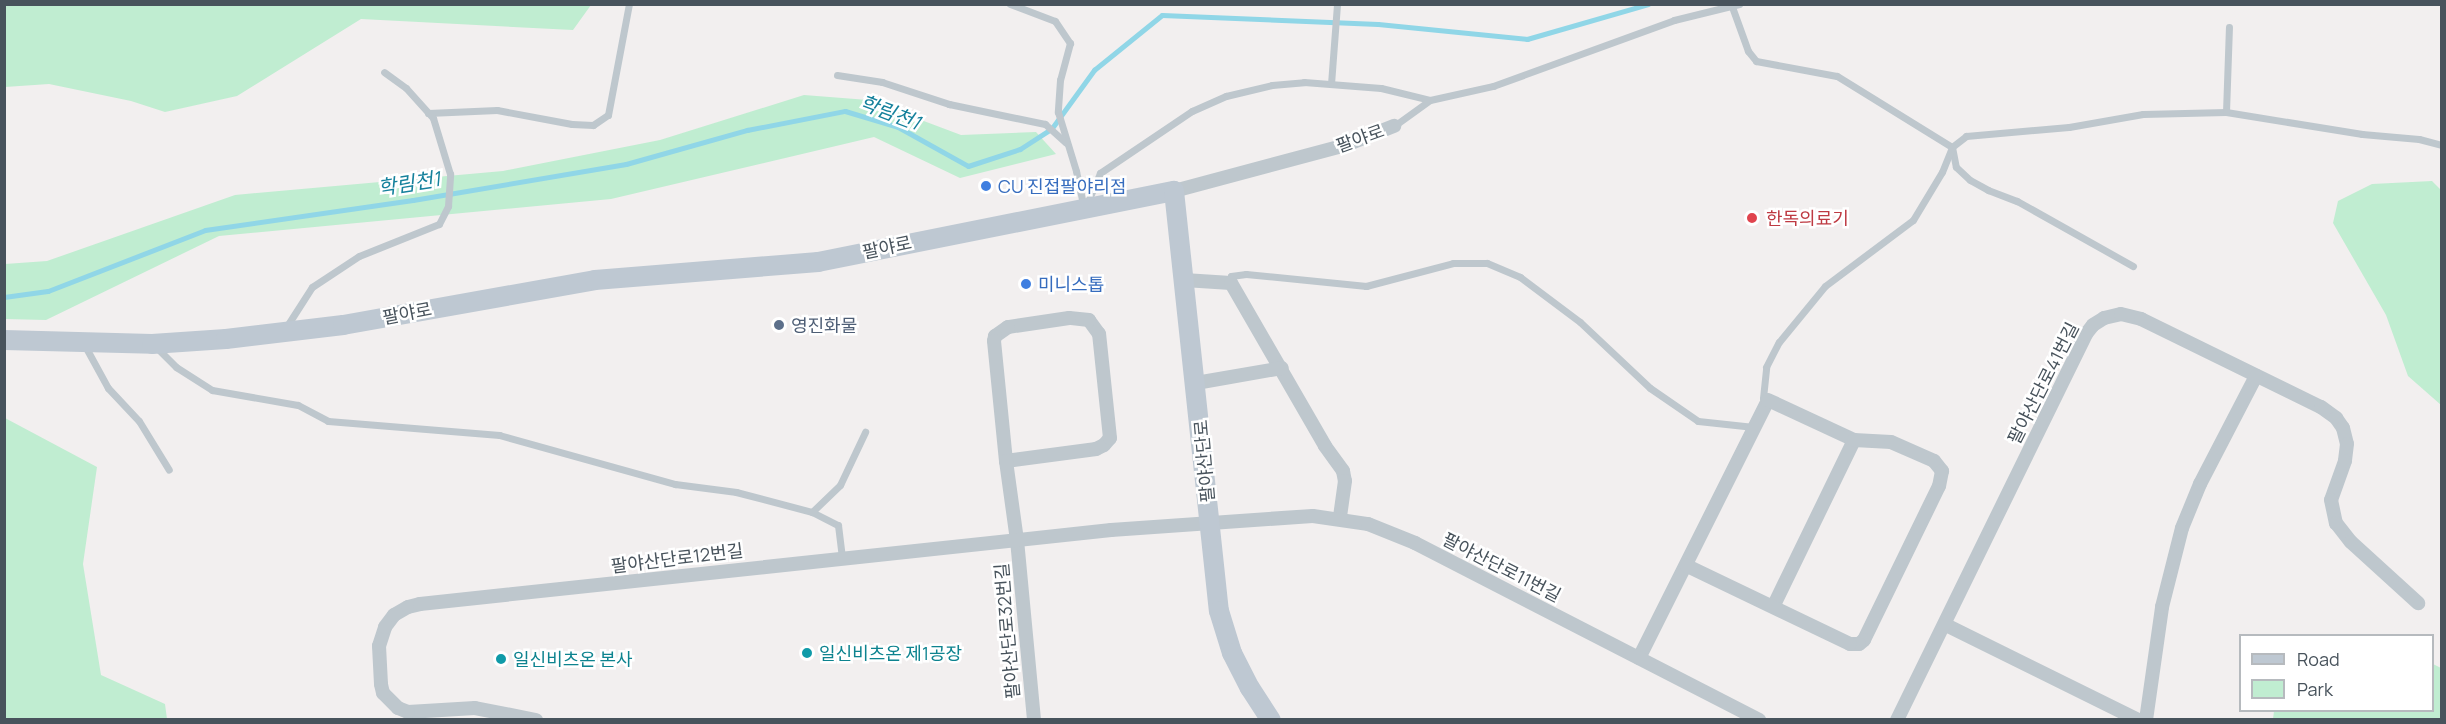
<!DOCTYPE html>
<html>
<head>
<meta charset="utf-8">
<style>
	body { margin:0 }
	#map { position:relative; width:2446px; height:724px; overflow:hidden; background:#f2efef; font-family:Manrope,"Noto Sans KR",sans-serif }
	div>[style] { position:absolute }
	.green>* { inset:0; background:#c0edd1 }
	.stream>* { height:5px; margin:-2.5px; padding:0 2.5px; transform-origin:2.5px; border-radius:2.5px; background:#90d6e7 }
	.lane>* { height:7px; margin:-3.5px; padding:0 3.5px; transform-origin:3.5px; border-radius:3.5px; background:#bec7cd }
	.street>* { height:14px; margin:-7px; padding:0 7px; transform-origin:7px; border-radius:7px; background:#bec7cd }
	.secondary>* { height:20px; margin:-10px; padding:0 10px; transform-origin:10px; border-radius:10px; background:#bec8d2 }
	.dots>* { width:16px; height:16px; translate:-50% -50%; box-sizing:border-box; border:3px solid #fff; border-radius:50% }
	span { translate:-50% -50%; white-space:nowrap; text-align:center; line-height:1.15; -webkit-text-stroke:5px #fff; paint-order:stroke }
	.street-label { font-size:18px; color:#48535c }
	.shop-label { font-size:18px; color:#366cbe }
	.left { translate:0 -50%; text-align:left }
	.health-label { font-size:18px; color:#be3a42 }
	.service-label { font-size:18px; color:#4e5e75 }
	.culture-label { font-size:18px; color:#0d838f }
	.water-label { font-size:20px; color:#15819c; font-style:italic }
	.frame { position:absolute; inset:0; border:6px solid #48535c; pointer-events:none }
	.legend { position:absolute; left:2239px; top:634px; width:195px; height:78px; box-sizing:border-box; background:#fff; border:2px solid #b6babe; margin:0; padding:8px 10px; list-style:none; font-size:18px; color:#48535c }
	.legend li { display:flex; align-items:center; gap:12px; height:30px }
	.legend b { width:30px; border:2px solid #b6babe }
</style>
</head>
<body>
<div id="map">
	<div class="green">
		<div style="clip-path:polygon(5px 4px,591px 4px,591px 5px,573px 30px,361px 19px,237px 96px,165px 112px,131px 101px,49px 84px,5px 87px)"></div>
		<div style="clip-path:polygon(804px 95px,868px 100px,961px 135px,1036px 132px,1056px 154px,960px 178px,874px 137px,611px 199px,219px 236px,46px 320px,5px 319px,5px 264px,47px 261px,235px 195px,503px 171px,660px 140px)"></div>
		<div style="clip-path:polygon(2432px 181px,2442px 191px,2441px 405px,2408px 376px,2386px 315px,2333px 223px,2338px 201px,2372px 184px)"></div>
		<div style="clip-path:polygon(5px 418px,97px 467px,83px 564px,101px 675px,165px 704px,167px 719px,5px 719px)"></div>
		<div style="clip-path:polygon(2433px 664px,2441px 668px,2441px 719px,2273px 719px,2274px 711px,2432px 710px)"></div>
	</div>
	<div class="stream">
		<div style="left:4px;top:297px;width:44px;rotate:-7.8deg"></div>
		<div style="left:48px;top:291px;width:168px;rotate:-21.2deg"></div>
		<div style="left:205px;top:230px;width:210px;rotate:-8.2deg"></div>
		<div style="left:413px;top:200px;width:216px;rotate:-9.6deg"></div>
		<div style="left:626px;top:164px;width:126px;rotate:-15.7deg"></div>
		<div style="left:747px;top:130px;width:100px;rotate:-11deg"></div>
		<div style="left:845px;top:111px;width:55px;rotate:16.8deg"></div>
		<div style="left:898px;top:127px;width:80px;rotate:29.1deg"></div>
		<div style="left:968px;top:166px;width:55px;rotate:-18.1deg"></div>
		<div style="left:1020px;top:149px;width:38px;rotate:-33deg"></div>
		<div style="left:1052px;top:128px;width:72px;rotate:-54.1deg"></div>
		<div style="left:1094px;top:70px;width:87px;rotate:-39deg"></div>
		<div style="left:1162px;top:15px;width:216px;rotate:2.4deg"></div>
		<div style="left:1378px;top:24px;width:150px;rotate:5.7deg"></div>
		<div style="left:1527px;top:39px;width:126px;rotate:-16.1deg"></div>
	</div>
	<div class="lane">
		<div style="left:1010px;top:4px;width:48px;rotate:20.7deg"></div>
		<div style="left:1055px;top:21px;width:27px;rotate:56deg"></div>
		<div style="left:1070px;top:43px;width:38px;rotate:105deg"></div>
		<div style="left:1060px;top:80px;width:32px;rotate:94deg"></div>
		<div style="left:1058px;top:112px;width:62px;rotate:73deg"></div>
		<div style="left:1076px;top:171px;width:38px;rotate:78deg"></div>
		<div style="left:1731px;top:4px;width:50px;rotate:70.1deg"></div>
		<div style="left:1748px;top:51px;width:13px;rotate:51deg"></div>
		<div style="left:1756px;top:61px;width:82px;rotate:10.5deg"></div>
		<div style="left:1837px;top:76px;width:135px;rotate:31.7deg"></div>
		<div style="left:1952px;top:147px;width:18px;rotate:-38deg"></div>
		<div style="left:1966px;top:136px;width:103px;rotate:-5deg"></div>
		<div style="left:2069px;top:127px;width:75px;rotate:-10deg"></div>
		<div style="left:2143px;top:114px;width:83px;rotate:-1.4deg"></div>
		<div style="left:2226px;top:112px;width:138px;rotate:9.2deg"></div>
		<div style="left:2362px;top:134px;width:57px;rotate:5deg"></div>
		<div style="left:2419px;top:139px;width:24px;rotate:15deg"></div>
		<div style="left:837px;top:75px;width:46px;rotate:8.8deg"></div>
		<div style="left:882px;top:82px;width:71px;rotate:18.2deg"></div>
		<div style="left:949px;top:104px;width:98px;rotate:11.8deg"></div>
		<div style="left:1045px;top:124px;width:28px;rotate:42deg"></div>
		<div style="left:1331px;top:84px;width:80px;rotate:-85.7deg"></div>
		<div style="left:2226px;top:112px;width:85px;rotate:-88deg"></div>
		<div style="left:428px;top:113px;width:69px;rotate:-2.5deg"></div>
		<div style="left:497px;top:110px;width:76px;rotate:10.6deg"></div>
		<div style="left:572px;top:124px;width:21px;rotate:3deg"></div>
		<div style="left:593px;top:125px;width:18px;rotate:-34deg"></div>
		<div style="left:608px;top:115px;width:113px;rotate:-79.3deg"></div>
		<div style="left:1394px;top:126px;width:44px;rotate:-35.8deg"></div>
		<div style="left:1430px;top:100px;width:65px;rotate:-12.5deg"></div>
		<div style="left:1493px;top:86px;width:193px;rotate:-20deg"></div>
		<div style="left:1674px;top:20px;width:67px;rotate:-13.8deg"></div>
		<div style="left:1952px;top:147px;width:20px;rotate:79deg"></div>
		<div style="left:1956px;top:167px;width:19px;rotate:43deg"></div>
		<div style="left:1970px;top:180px;width:21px;rotate:29deg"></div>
		<div style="left:1988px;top:190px;width:31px;rotate:21deg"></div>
		<div style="left:2017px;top:201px;width:133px;rotate:29.3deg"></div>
		<div style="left:1086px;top:206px;width:36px;rotate:-67deg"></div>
		<div style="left:1100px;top:173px;width:111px;rotate:-34deg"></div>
		<div style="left:1192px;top:111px;width:37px;rotate:-24deg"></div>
		<div style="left:1226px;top:96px;width:47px;rotate:-13.4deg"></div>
		<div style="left:1272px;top:85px;width:32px;rotate:-5deg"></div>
		<div style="left:1304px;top:82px;width:77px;rotate:4.5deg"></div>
		<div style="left:1381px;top:88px;width:50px;rotate:13.8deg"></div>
		<div style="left:1231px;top:283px;width:7px;rotate:-90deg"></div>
		<div style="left:1231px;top:276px;width:15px;rotate:-8deg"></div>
		<div style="left:1246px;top:274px;width:121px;rotate:5.7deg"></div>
		<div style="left:1366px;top:286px;width:90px;rotate:-14.8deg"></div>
		<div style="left:1453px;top:263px;width:34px"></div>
		<div style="left:1487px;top:263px;width:36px;rotate:23deg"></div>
		<div style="left:1520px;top:277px;width:75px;rotate:36.9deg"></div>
		<div style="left:1580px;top:322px;width:96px;rotate:43.3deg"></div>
		<div style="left:1650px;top:388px;width:58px;rotate:34.5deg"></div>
		<div style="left:1698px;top:421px;width:56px;rotate:6.1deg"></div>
		<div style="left:285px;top:329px;width:50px;rotate:-57.3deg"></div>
		<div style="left:312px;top:287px;width:56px;rotate:-33.4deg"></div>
		<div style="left:359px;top:256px;width:86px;rotate:-21.8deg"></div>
		<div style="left:439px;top:224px;width:20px;rotate:-63deg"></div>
		<div style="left:448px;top:206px;width:32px;rotate:-86deg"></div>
		<div style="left:450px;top:174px;width:59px;rotate:-106.9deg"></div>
		<div style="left:433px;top:118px;width:40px;rotate:-132deg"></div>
		<div style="left:406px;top:88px;width:27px;rotate:-144deg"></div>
		<div style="left:85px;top:346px;width:48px;rotate:61.3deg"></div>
		<div style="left:108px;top:388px;width:45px;rotate:46.8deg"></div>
		<div style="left:139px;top:421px;width:57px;rotate:58.5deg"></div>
		<div style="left:157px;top:348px;width:27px;rotate:45deg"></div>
		<div style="left:176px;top:367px;width:43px;rotate:32.6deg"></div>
		<div style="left:212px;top:390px;width:87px;rotate:9.9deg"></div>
		<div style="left:298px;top:405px;width:34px;rotate:28deg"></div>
		<div style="left:328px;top:421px;width:172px;rotate:4.7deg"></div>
		<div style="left:499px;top:435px;width:183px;rotate:15.6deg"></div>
		<div style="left:675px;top:484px;width:62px;rotate:7.5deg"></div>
		<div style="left:736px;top:492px;width:79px;rotate:14.7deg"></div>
		<div style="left:812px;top:512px;width:29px;rotate:27deg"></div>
		<div style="left:838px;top:525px;width:33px;rotate:83deg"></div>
		<div style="left:1768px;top:400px;width:5px;rotate:-158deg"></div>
		<div style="left:1763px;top:398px;width:31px;rotate:-84deg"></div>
		<div style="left:1766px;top:367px;width:28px;rotate:-63deg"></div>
		<div style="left:1779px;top:342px;width:72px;rotate:-50.6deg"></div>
		<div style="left:1825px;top:286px;width:110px;rotate:-36.9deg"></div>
		<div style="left:1913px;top:220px;width:56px;rotate:-58.9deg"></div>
		<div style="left:1942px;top:172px;width:27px;rotate:-68deg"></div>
		<div style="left:812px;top:512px;width:39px;rotate:-44deg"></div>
		<div style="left:840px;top:485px;width:59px;rotate:-64.7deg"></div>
	</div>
	<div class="street">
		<div style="left:1174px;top:191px;width:178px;rotate:-15deg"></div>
		<div style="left:1346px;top:145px;width:52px;rotate:-21.6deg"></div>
		<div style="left:1184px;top:280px;width:47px;rotate:3.7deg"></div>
		<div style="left:1231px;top:283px;width:188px;rotate:60deg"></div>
		<div style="left:1325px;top:446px;width:31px;rotate:54deg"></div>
		<div style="left:1343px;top:471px;width:10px;rotate:79deg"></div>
		<div style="left:1345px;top:481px;width:37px;rotate:98deg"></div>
		<div style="left:1196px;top:383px;width:87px;rotate:-9.9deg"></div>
		<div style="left:1006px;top:461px;width:91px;rotate:-7.6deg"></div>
		<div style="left:1096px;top:449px;width:9px;rotate:-27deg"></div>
		<div style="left:1104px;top:445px;width:9px;rotate:-49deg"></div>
		<div style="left:1110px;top:438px;width:105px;rotate:-96deg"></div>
		<div style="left:1099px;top:334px;width:17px;rotate:-126deg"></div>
		<div style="left:1089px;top:320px;width:20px;rotate:-174deg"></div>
		<div style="left:1069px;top:318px;width:62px;rotate:171.6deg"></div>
		<div style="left:1008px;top:327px;width:16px;rotate:145deg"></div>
		<div style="left:995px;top:336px;width:5px;rotate:101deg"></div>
		<div style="left:994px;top:341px;width:121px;rotate:84.3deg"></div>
		<div style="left:1006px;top:461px;width:80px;rotate:82.1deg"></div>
		<div style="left:1017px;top:540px;width:181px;rotate:84.6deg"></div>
		<div style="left:1774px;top:605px;width:183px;rotate:-64.1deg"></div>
		<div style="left:1946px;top:625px;width:214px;rotate:26.3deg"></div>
		<div style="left:1639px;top:658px;width:288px;rotate:-63.4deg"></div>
		<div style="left:1768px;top:400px;width:95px;rotate:24.9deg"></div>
		<div style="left:1854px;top:440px;width:37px;rotate:3deg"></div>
		<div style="left:1891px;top:442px;width:47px;rotate:23.8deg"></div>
		<div style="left:1934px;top:461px;width:13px;rotate:51deg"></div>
		<div style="left:1942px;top:471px;width:15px;rotate:101deg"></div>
		<div style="left:1939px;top:486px;width:171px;rotate:116deg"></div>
		<div style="left:1864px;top:640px;width:6px;rotate:141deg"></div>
		<div style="left:1859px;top:644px;width:9px;rotate:180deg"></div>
		<div style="left:1850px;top:644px;width:181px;rotate:-154.4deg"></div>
		<div style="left:536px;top:720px;width:62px;rotate:-168.9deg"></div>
		<div style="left:475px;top:708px;width:67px;rotate:176.6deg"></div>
		<div style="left:408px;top:712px;width:11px;rotate:-158deg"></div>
		<div style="left:398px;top:708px;width:21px;rotate:-135deg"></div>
		<div style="left:383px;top:693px;width:9px;rotate:-103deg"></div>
		<div style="left:381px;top:684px;width:38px;rotate:-93deg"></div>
		<div style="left:379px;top:646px;width:20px;rotate:-72deg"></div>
		<div style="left:385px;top:627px;width:15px;rotate:-53deg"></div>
		<div style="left:394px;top:615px;width:16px;rotate:-30deg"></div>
		<div style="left:408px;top:607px;width:12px;rotate:-14deg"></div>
		<div style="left:420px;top:604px;width:695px;rotate:-6.11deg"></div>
		<div style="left:1111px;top:530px;width:202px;rotate:-4deg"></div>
		<div style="left:1313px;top:516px;width:56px;rotate:8.3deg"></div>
		<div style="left:1368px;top:524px;width:51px;rotate:22deg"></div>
		<div style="left:1415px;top:543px;width:387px;rotate:27.2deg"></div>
		<div style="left:1897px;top:720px;width:430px;rotate:-63.9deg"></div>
		<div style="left:2086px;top:334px;width:11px;rotate:-52deg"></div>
		<div style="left:2093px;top:325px;width:13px;rotate:-32deg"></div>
		<div style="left:2104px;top:318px;width:17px;rotate:-13deg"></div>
		<div style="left:2121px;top:314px;width:21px;rotate:14deg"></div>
		<div style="left:2141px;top:319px;width:200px;rotate:26.1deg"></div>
		<div style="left:2321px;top:407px;width:19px;rotate:36deg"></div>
		<div style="left:2336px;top:418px;width:12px;rotate:55deg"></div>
		<div style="left:2343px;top:428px;width:16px;rotate:76deg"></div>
		<div style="left:2347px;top:444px;width:17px;rotate:97deg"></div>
		<div style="left:2345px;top:461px;width:41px;rotate:109.7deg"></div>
		<div style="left:2331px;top:500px;width:24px;rotate:78deg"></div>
		<div style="left:2336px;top:523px;width:24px;rotate:52deg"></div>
		<div style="left:2351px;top:542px;width:91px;rotate:42.3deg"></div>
		<div style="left:2146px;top:720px;width:114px;rotate:-81.9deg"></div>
		<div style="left:2162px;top:607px;width:81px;rotate:-75.8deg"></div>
		<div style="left:2182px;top:528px;width:48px;rotate:-67.8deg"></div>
		<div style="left:2200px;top:484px;width:122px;rotate:-62.6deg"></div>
	</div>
	<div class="secondary">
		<div style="left:4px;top:340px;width:148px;rotate:1.5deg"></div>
		<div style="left:152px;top:344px;width:74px;rotate:-3.9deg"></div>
		<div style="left:226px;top:339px;width:118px;rotate:-6.8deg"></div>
		<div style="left:343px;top:325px;width:256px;rotate:-10.1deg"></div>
		<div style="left:595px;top:280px;width:224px;rotate:-4.6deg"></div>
		<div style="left:818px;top:262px;width:363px;rotate:-11.3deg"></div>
		<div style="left:1174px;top:191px;width:422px;rotate:83.9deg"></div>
		<div style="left:1219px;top:611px;width:44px;rotate:72.8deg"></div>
		<div style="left:1232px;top:653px;width:39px;rotate:63deg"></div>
		<div style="left:1250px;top:688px;width:38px;rotate:57deg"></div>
	</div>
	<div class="dots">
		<div style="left:986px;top:186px;background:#3f7fe0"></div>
		<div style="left:1752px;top:218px;background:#e0444e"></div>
		<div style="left:1026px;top:284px;background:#3f7fe0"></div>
		<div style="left:779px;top:325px;background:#5c6f8a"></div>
		<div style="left:807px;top:653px;background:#0f9aa8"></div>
		<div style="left:501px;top:659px;background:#0f9aa8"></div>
	</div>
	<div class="street-label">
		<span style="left:1360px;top:138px;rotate:-20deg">팔야로</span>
		<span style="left:887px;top:247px;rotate:-12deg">팔야로</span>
		<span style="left:407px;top:313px;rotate:-11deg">팔야로</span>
		<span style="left:2043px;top:383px;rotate:-63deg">팔야산단로41번길</span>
		<span style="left:1204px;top:461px;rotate:-95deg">팔야산단로</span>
		<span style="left:677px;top:558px;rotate:-7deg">팔야산단로12번길</span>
		<span style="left:1502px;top:567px;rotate:27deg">팔야산단로11번길</span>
		<span style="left:1007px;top:631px;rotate:-95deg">팔야산단로32번길</span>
	</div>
	<div class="shop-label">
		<span class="left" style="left:998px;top:186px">CU 진접팔야리점</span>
		<span class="left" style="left:1038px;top:284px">미니스톱</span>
	</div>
	<div class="health-label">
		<span class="left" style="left:1766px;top:218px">한독의료기</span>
	</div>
	<div class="service-label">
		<span class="left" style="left:791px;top:325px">영진화물</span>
	</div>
	<div class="culture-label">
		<span class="left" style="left:819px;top:653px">일신비츠온 제1공장</span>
		<span class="left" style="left:513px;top:659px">일신비츠온 본사</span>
	</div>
	<div class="water-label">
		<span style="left:890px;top:112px;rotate:21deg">학림천1</span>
		<span style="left:409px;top:183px;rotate:-9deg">학림천1</span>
	</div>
	<div class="frame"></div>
	<ul class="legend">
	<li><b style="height:8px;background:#bec8d2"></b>Road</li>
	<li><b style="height:16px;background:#c0edd1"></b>Park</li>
	</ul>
</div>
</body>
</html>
